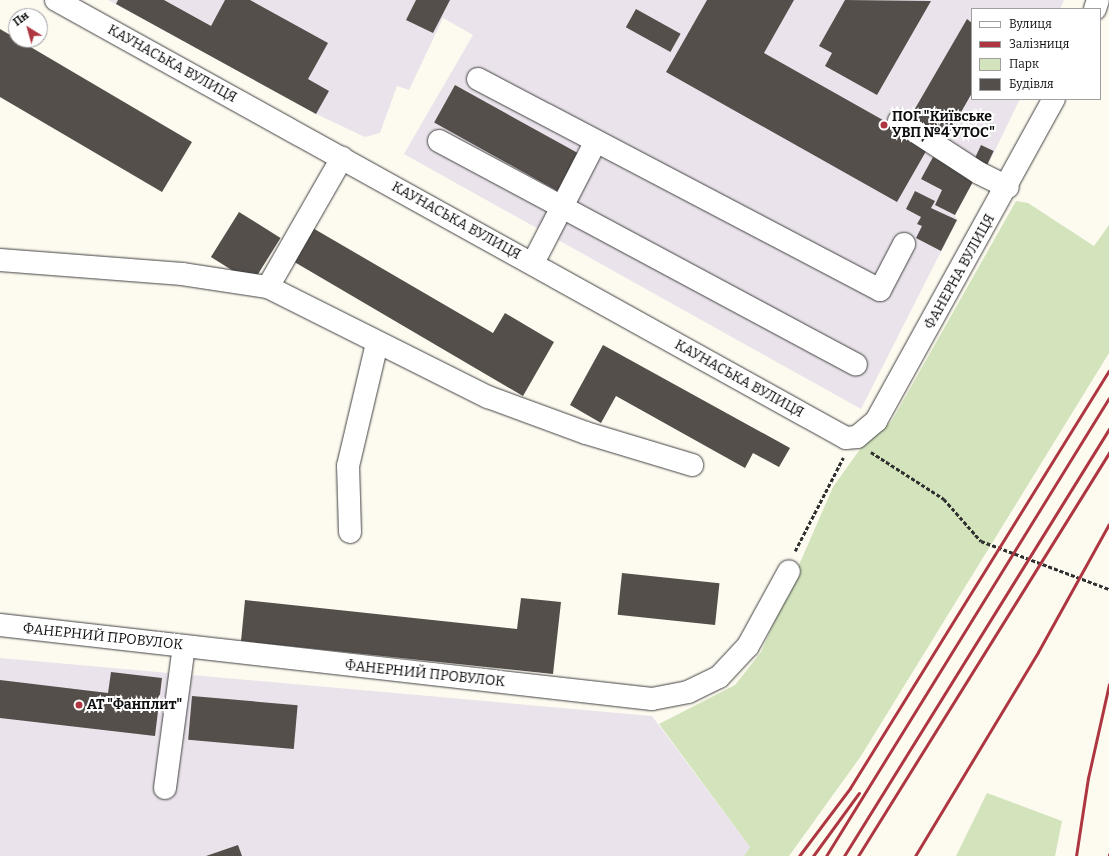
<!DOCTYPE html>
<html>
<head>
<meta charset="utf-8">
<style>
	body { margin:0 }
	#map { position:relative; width:1109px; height:856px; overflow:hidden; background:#fdfaf0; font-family:Bitter,serif }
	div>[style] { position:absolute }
	.industrial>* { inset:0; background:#eae3eb }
	.green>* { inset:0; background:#d3e4bd }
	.building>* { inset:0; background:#554f4b; transform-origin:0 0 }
	.path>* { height:2.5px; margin-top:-1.25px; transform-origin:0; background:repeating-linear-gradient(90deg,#303030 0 4px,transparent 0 6px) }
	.roads { filter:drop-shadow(0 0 1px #414141) drop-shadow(0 0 1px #414141) }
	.minor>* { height:22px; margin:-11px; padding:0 11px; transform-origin:11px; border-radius:11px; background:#fff }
	.rail>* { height:3px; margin:-1.5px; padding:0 1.5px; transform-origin:1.5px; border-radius:1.5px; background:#ae3641 }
	.path-bridge>* { height:2.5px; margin-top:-1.25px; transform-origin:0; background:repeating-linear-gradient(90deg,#303030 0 4px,transparent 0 6px) }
	.dots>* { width:11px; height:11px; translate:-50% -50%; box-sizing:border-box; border:2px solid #fff; border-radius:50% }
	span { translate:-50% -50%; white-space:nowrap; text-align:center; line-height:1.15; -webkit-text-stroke:4px #fff; paint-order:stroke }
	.street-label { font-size:14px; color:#0e0e0e }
	.poi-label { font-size:14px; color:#0e0e0e; font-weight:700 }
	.left { translate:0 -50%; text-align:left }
	.legend { position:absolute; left:971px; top:8px; width:130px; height:92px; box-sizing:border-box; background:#fff; border:1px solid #9f9f9f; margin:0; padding:5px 7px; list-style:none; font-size:12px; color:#0e0e0e }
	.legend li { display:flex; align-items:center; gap:8px; height:20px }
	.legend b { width:20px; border:1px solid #9f9f9f }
	.north { position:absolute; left:8px; top:8px; width:40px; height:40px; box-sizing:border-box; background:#fff; border:1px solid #9f9f9f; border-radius:50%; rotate:323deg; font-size:11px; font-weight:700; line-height:16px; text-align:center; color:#0e0e0e }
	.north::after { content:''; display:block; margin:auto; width:14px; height:18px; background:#ae3641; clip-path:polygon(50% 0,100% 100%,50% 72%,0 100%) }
</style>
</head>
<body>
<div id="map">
	<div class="industrial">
		<div style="clip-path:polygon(108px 0,1064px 0,1060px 9px,972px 9px,972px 99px,1020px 99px,986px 169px,975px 178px,955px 215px,957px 220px,861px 409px,404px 154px,473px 35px,443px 18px,409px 90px,397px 86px,380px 133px,365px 137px,316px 114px)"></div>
		<div style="clip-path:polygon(0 658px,652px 716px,750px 847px,744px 856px,0 856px)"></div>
	</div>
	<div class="green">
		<div style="clip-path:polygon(1016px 201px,1028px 203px,1094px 246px,1109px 225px,1109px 353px,861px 756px,789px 856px,744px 856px,750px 847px,659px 724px,735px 685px,761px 652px,833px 487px,863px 445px,891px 422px)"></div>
		<div style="clip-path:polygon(987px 793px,1062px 821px,1055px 856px,956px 856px)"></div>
	</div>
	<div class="building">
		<div style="clip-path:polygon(118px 0,164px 0,211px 26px,225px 0,250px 0,328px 43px,308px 79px,329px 91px,316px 114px,116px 4px)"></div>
		<div style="clip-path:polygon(416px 0,450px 0,433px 33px,406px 20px)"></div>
		<div style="clip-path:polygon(707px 0,794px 0,764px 53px,929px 146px,897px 202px,666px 72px)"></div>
		<div style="clip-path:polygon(845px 0,931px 1px,877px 95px,825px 66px,832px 53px,819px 46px)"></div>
		<div style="left:636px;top:9px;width:51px;height:21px;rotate:29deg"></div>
		<div style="clip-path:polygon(967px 19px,972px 23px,972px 93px,945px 140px,909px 119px)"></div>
		<div style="clip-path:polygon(0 29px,192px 142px,162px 192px,0 97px)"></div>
		<div style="left:455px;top:85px;width:144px;height:43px;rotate:29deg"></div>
		<div style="left:981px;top:145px;width:14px;height:20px;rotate:25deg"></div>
		<div style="clip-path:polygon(933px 157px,975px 178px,955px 215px,935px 205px,942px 190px,921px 179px)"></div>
		<div style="clip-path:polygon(915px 191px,935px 201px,931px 208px,957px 220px,941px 251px,916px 238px,922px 226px,917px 224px,921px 217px,906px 209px)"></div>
		<div style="left:239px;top:212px;width:49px;height:53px;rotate:32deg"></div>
		<div style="clip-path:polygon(311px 227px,493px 333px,505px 313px,554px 342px,523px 396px,291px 260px)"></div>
		<div style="clip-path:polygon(603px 345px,790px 448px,779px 467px,753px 453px,745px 468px,616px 396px,601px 423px,570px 405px)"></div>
		<div style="left:622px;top:573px;width:98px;height:42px;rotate:6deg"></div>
		<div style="clip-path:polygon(521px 598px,561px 602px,553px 674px,241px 641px,245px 600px,517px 629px)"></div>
		<div style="clip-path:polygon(111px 672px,162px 678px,155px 736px,0 718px,0 680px,108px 693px)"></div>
		<div style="left:192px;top:696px;width:106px;height:44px;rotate:5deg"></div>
		<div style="clip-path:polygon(238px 845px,242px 856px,206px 856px)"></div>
	</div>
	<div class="path">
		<div style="left:871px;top:452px;width:87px;rotate:32.8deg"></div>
		<div style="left:944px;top:499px;width:56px;rotate:48.6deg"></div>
		<div style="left:981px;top:541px;width:137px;rotate:20.6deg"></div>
		<div style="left:795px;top:551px;width:105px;rotate:-62.7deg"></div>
	</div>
	<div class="roads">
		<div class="minor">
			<div style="left:56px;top:0;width:903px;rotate:29.01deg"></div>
			<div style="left:846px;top:438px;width:11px;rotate:-5deg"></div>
			<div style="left:857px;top:437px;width:25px;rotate:-40deg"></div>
			<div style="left:876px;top:421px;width:368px;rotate:-61.1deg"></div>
			<div style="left:1095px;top:9px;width:9px;rotate:-72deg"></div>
			<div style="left:478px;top:79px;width:454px;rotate:27.7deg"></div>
			<div style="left:880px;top:290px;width:52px;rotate:-62.4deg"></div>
			<div style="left:899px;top:121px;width:95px;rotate:33deg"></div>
			<div style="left:979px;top:173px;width:32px;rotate:26deg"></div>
			<div style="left:439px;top:141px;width:473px;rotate:28.2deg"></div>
			<div style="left:0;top:260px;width:183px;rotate:4.4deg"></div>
			<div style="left:182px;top:274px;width:87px;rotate:8.6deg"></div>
			<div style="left:268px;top:287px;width:246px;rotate:26.6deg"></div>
			<div style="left:488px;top:397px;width:104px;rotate:20.2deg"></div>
			<div style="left:586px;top:433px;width:111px;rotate:16.8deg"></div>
			<div style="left:533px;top:263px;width:137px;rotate:-62.7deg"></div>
			<div style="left:268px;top:287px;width:149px;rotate:-60.2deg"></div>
			<div style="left:350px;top:532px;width:66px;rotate:-91.7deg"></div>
			<div style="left:348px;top:466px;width:126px;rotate:-76.7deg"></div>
			<div style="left:0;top:625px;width:656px;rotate:6.48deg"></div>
			<div style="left:652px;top:699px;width:37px;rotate:-11deg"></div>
			<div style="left:688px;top:692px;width:34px;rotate:-26deg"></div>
			<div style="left:719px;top:677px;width:42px;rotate:-46.9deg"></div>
			<div style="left:748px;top:646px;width:85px;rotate:-61.3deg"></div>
			<div style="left:165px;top:788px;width:143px;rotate:-82.4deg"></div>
		</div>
	</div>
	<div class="rail">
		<div style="left:799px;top:856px;width:85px;rotate:-53.1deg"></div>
		<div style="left:850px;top:788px;width:491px;rotate:-58.2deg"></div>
		<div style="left:813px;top:856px;width:78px;rotate:-53.9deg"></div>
		<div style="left:826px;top:856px;width:538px;rotate:-58.29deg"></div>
		<div style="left:844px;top:856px;width:503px;rotate:-58.18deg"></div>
		<div style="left:858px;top:856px;width:476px;rotate:-58.1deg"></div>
		<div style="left:915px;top:856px;width:238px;rotate:-58.9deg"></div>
		<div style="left:1038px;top:652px;width:146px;rotate:-61deg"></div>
		<div style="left:1076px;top:856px;width:79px;rotate:-81.3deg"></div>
		<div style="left:1088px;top:778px;width:96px;rotate:-77.4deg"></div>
		<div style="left:1109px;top:856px;width:2px;rotate:-90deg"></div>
	</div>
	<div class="path-bridge">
		<div style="left:921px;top:141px;width:13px;rotate:-58deg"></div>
	</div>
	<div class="dots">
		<div style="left:884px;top:125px;background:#ae3641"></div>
		<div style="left:79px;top:705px;background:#ae3641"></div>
	</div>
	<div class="street-label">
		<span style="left:172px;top:64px;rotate:29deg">КАУНАСЬКА ВУЛИЦЯ</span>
		<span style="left:456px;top:221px;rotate:29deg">КАУНАСЬКА ВУЛИЦЯ</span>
		<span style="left:960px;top:272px;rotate:-61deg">ФАНЕРНА ВУЛИЦЯ</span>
		<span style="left:739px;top:379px;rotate:29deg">КАУНАСЬКА ВУЛИЦЯ</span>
		<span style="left:103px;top:637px;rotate:6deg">ФАНЕРНИЙ ПРОВУЛОК</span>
		<span style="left:425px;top:674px;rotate:6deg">ФАНЕРНИЙ ПРОВУЛОК</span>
	</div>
	<div class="poi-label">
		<span class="left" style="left:892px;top:125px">ПОГ "Київське<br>УВП №4 УТОС"</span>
		<span class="left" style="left:87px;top:705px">АТ "Фанплит"</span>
	</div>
	<ul class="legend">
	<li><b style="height:5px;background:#fff"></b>Вулиця</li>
	<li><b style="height:5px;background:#ae3641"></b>Залізниця</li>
	<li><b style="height:11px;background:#d3e4bd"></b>Парк</li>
	<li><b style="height:11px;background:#554f4b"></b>Будівля</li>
	</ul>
	<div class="north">Пн</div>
</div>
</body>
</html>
